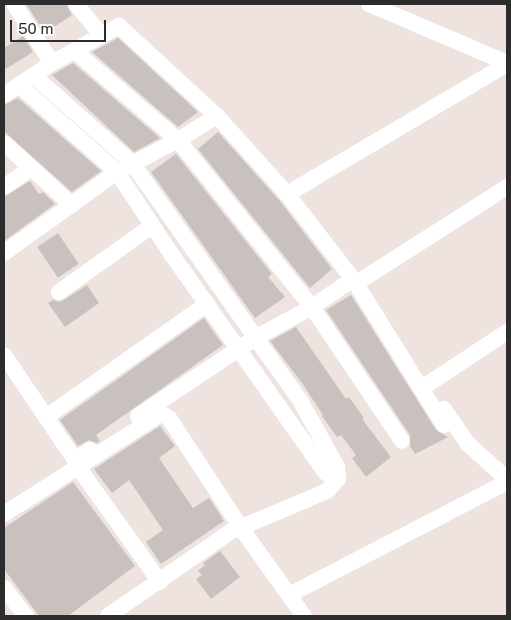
<!DOCTYPE html>
<html>
<head>
<meta charset="utf-8">
<style>
	body { margin:0 }
	#map { position:relative; width:511px; height:620px; overflow:hidden; background:#eee3df; font-family:"Public Sans",sans-serif }
	div>[style] { position:absolute }
	.building>* { inset:0; background:#c9c1bd; transform-origin:0 0 }
	.minor>* { height:16px; margin:-8px; padding:0 8px; transform-origin:8px; border-radius:8px; background:#fff }
	span { translate:-50% -50%; white-space:nowrap; text-align:center; line-height:1.15; -webkit-text-stroke:4px #fff; paint-order:stroke }
	.frame { position:absolute; inset:0; border:5px solid #2c2c2c; pointer-events:none }
	.scale { position:absolute; left:10px; top:20px; width:96px; height:22px; box-sizing:border-box; border:2px solid #2c2c2c; border-top:0; padding-left:6px; font-size:15px; line-height:18px; white-space:nowrap; color:#2c2c2c; -webkit-text-stroke:4px #fff; paint-order:stroke }
</style>
</head>
<body>
<div id="map">
	<div class="building">
		<div style="clip-path:polygon(26px 4px,66px 4px,72px 15px,45px 33px)"></div>
		<div style="clip-path:polygon(23px 36px,33px 52px,4px 70px,4px 48px)"></div>
		<div style="clip-path:polygon(118px 38px,198px 112px,178px 127px,92px 52px)"></div>
		<div style="clip-path:polygon(73px 63px,160px 138px,134px 152px,52px 75px)"></div>
		<div style="clip-path:polygon(18px 98px,101px 171px,72px 192px,6px 133px,4px 131px,4px 105px)"></div>
		<div style="clip-path:polygon(218px 132px,279px 200px,332px 269px,310px 288px,198px 149px)"></div>
		<div style="clip-path:polygon(176px 154px,272px 274px,268px 277px,285px 297px,255px 318px,151px 172px)"></div>
		<div style="clip-path:polygon(30px 181px,39px 194px,43px 192px,55px 204px,4px 241px,4px 197px)"></div>
		<div style="left:58px;top:233px;width:37px;height:25px;rotate:56deg"></div>
		<div style="clip-path:polygon(87px 285px,99px 303px,65px 327px,48px 303px,53px 300px,59px 302px,64px 300px)"></div>
		<div style="clip-path:polygon(351px 295px,436px 430px,448px 437px,415px 454px,410px 446px,410px 435px,326px 310px)"></div>
		<div style="clip-path:polygon(204px 318px,223px 345px,96px 435px,100px 441px,97px 443px,89px 440px,78px 446px,60px 420px)"></div>
		<div style="clip-path:polygon(296px 327px,346px 399px,349px 397px,364px 418px,362px 419px,391px 457px,366px 477px,352px 458px,356px 455px,341px 435px,337px 437px,322px 416px,323px 415px,302px 383px,270px 341px)"></div>
		<div style="clip-path:polygon(160px 426px,175px 446px,159px 458px,193px 508px,209px 498px,224px 521px,161px 564px,146px 542px,163px 530px,129px 480px,112px 493px,94px 469px)"></div>
		<div style="clip-path:polygon(73px 482px,135px 566px,68px 616px,39px 616px,4px 569px,4px 528px)"></div>
		<div style="clip-path:polygon(220px 551px,240px 577px,211px 599px,196px 579px,202px 575px,198px 571px,205px 565px,203px 563px)"></div>
	</div>
	<div class="minor">
		<div style="left:14px;top:4px;width:70px;rotate:57.2deg"></div>
		<div style="left:76px;top:4px;width:41px;rotate:50.9deg"></div>
		<div style="left:369px;top:4px;width:150px;rotate:23.1deg"></div>
		<div style="left:76px;top:52px;width:135px;rotate:40.8deg"></div>
		<div style="left:178px;top:140px;width:214px;rotate:51.3deg"></div>
		<div style="left:312px;top:307px;width:161px;rotate:56.1deg"></div>
		<div style="left:33px;top:75px;width:132px;rotate:41.6deg"></div>
		<div style="left:132px;top:163px;width:293px;rotate:54.7deg"></div>
		<div style="left:301px;top:402px;width:74px;rotate:61deg"></div>
		<div style="left:337px;top:467px;width:12px;rotate:85deg"></div>
		<div style="left:338px;top:479px;width:16px;rotate:133deg"></div>
		<div style="left:327px;top:491px;width:105px;rotate:157.1deg"></div>
		<div style="left:230px;top:532px;width:148px;rotate:145.5deg"></div>
		<div style="left:19px;top:85px;width:131px;rotate:41.6deg"></div>
		<div style="left:117px;top:172px;width:100px;rotate:56.5deg"></div>
		<div style="left:172px;top:255px;width:261px;rotate:54.8deg"></div>
		<div style="left:322px;top:468px;width:6px;rotate:51deg"></div>
		<div style="left:326px;top:473px;width:13px;rotate:27deg"></div>
		<div style="left:4px;top:95px;width:58px;rotate:-33.7deg"></div>
		<div style="left:52px;top:63px;width:77px;rotate:-28.9deg"></div>
		<div style="left:119px;top:26px;width:133px;rotate:42.6deg"></div>
		<div style="left:217px;top:116px;width:105px;rotate:48.1deg"></div>
		<div style="left:287px;top:194px;width:108px;rotate:52.2deg"></div>
		<div style="left:353px;top:279px;width:172px;rotate:58.1deg"></div>
		<div style="left:4px;top:143px;width:92px;rotate:42.4deg"></div>
		<div style="left:4px;top:187px;width:32px;rotate:-35deg"></div>
		<div style="left:294px;top:190px;width:247px;rotate:-30.6deg"></div>
		<div style="left:4px;top:253px;width:139px;rotate:-35.6deg"></div>
		<div style="left:117px;top:172px;width:69px;rotate:-27.7deg"></div>
		<div style="left:178px;top:140px;width:46px;rotate:-31.6deg"></div>
		<div style="left:363px;top:279px;width:171px;rotate:-32.6deg"></div>
		<div style="left:59px;top:292px;width:114px;rotate:-35.4deg"></div>
		<div style="left:4px;top:355px;width:127px;rotate:55.9deg"></div>
		<div style="left:75px;top:460px;width:18px;rotate:-34deg"></div>
		<div style="left:428px;top:384px;width:95px;rotate:-33.4deg"></div>
		<div style="left:444px;top:409px;width:42px;rotate:55.6deg"></div>
		<div style="left:468px;top:444px;width:52px;rotate:41.9deg"></div>
		<div style="left:138px;top:416px;width:141px;rotate:-33.7deg"></div>
		<div style="left:255px;top:338px;width:65px;rotate:-28.5deg"></div>
		<div style="left:312px;top:307px;width:50px;rotate:-34.3deg"></div>
		<div style="left:46px;top:417px;width:197px;rotate:-35.1deg"></div>
		<div style="left:4px;top:514px;width:88px;rotate:-32.4deg"></div>
		<div style="left:160px;top:582px;width:141px;rotate:-125.5deg"></div>
		<div style="left:78px;top:467px;width:96px;rotate:-32.7deg"></div>
		<div style="left:159px;top:415px;width:3px;rotate:-18deg"></div>
		<div style="left:162px;top:414px;width:8px;rotate:30deg"></div>
		<div style="left:169px;top:418px;width:131px;rotate:56.8deg"></div>
		<div style="left:241px;top:528px;width:108px;rotate:54.4deg"></div>
		<div style="left:4px;top:588px;width:36px;rotate:52deg"></div>
		<div style="left:289px;top:595px;width:246px;rotate:-27.4deg"></div>
	</div>
	<div class="frame"></div>
	<div class="scale">50 m</div>
</div>
</body>
</html>
